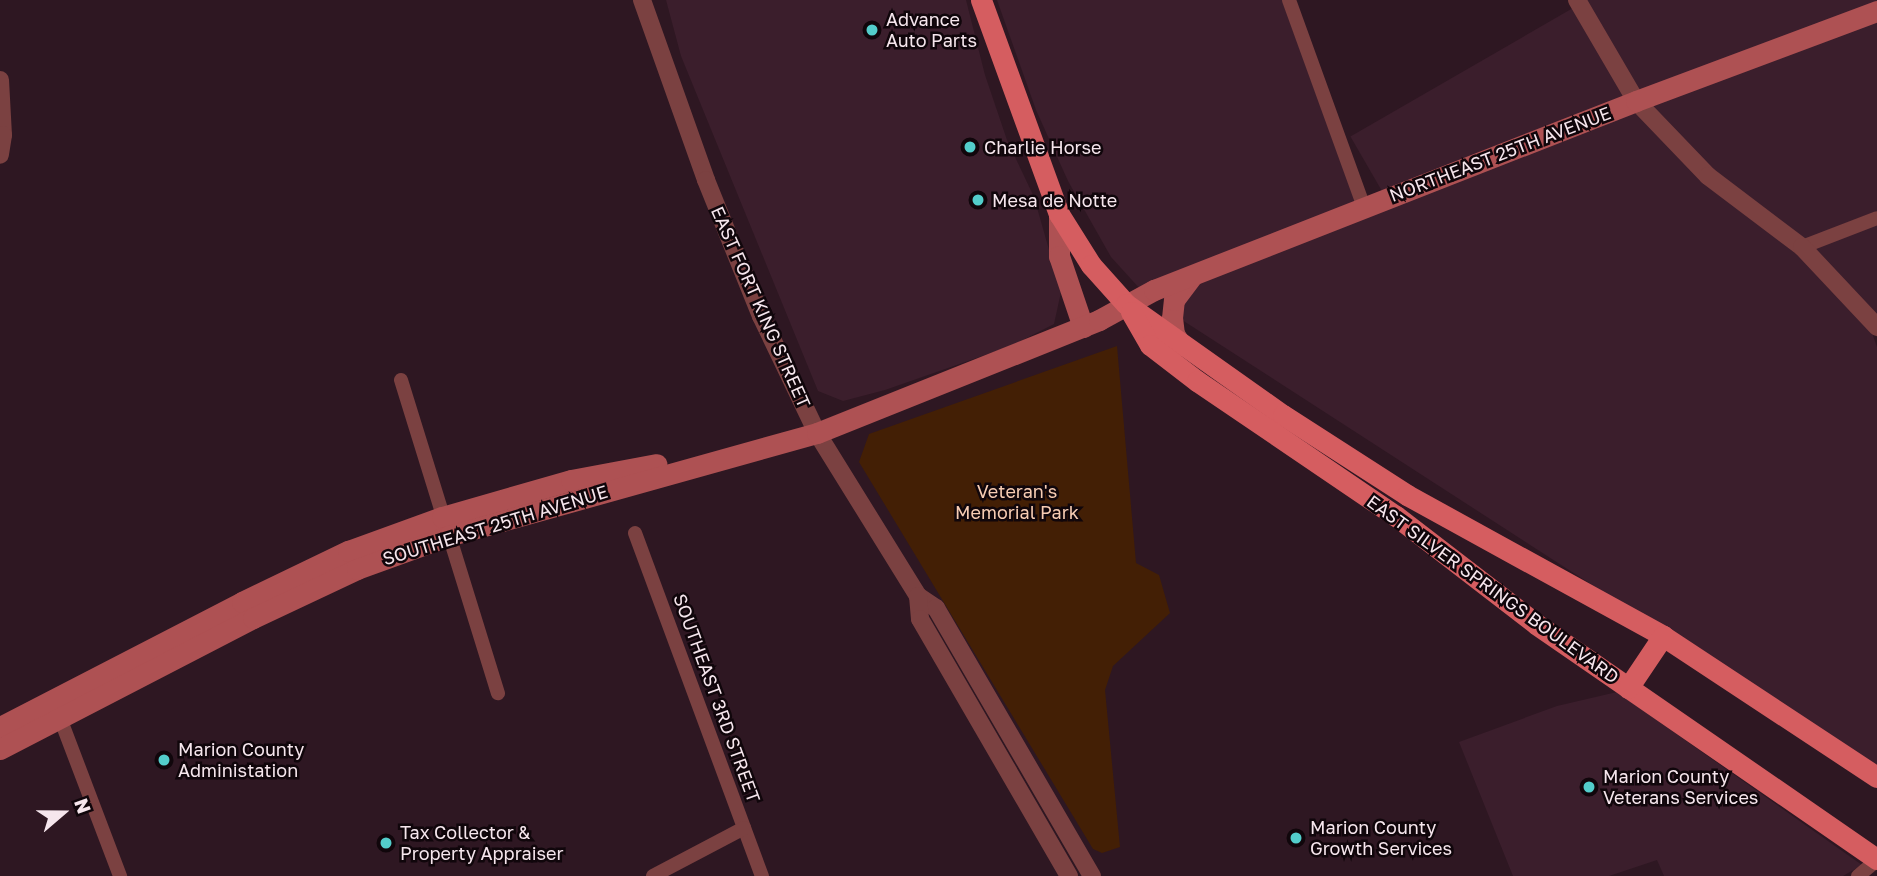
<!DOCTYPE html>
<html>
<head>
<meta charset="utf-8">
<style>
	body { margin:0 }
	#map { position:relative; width:1877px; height:876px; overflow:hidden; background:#2e1722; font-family:"Golos Text",sans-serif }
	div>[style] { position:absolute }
	.built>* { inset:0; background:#3b1e2c; transform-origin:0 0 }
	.green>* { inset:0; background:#431f05 }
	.minor>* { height:14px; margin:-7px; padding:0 7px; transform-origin:7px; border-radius:7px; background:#7b4141 }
	.tertiary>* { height:18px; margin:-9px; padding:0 9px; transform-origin:9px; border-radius:9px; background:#7b4141 }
	.secondary>* { height:21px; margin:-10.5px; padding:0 10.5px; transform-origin:10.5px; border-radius:10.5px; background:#ae5153 }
	.primary>* { height:21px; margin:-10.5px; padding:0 10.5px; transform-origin:10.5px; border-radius:10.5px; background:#d55d60 }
	.dots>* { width:19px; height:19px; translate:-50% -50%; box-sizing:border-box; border:4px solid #10060b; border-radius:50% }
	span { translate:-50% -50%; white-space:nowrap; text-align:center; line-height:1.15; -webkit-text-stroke:5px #10060b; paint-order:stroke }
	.poi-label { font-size:18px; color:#f6e6ed }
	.left { translate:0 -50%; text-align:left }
	.street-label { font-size:18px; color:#f6e6ed }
	.park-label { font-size:18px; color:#f7ccb3 }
	.north { position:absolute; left:28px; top:778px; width:70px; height:70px; -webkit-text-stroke:5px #10060b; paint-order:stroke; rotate:70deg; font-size:19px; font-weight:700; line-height:28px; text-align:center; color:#f6e6ed }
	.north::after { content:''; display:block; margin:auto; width:24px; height:32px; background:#f6e6ed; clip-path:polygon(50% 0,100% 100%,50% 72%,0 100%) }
</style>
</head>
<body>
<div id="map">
	<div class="built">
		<div style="clip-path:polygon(666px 0,966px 0,985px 75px,1007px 140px,1034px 197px,1061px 292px,1054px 324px,1011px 346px,885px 390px,843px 401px,818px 391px,681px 56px)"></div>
		<div style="clip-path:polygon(997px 0,1282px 0,1356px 204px,1141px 290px,1111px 257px,1068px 181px,1036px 110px)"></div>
		<div style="clip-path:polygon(1585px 0,1877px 0,1877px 4px,1639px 93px)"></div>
		<div style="left:1573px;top:8px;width:104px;height:257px;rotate:60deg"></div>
		<div style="clip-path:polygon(1877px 17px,1877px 211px,1803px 240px,1713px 171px,1647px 103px)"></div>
		<div style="clip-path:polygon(1632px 109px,1799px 254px,1871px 330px,1877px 347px,1877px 769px,1179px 318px,1181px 301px,1197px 280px)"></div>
		<div style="clip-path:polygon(1877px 224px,1877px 316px,1813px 249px)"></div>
		<div style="clip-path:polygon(1617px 692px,1862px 865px,1843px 876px,1664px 876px,1657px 860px,1609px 876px,1513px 876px,1459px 742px,1557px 706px)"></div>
	</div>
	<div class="green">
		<div style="clip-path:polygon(1117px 346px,1136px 563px,1159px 575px,1170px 613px,1113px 666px,1105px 690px,1120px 847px,1102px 853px,1093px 849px,859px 462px,869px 434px)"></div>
	</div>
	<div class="minor">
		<div style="left:1289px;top:0;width:220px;rotate:70.1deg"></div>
		<div style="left:1802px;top:247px;width:80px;rotate:-21.1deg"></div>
		<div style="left:401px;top:380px;width:328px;rotate:72.8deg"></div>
		<div style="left:635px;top:533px;width:366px;rotate:69.7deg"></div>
		<div style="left:57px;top:710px;width:178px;rotate:69.2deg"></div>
		<div style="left:653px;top:876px;width:103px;rotate:-27.8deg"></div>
		<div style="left:1858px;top:876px;width:25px;rotate:-40deg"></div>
	</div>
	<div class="tertiary">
		<div style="left:642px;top:0;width:191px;rotate:70.4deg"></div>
		<div style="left:706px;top:180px;width:147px;rotate:68deg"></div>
		<div style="left:761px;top:316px;width:130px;rotate:64.4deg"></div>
		<div style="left:817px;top:433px;width:192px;rotate:58.2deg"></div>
		<div style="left:918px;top:596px;width:22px;rotate:34deg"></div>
		<div style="left:936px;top:608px;width:310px;rotate:59.8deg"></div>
		<div style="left:1577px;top:0;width:117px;rotate:59.7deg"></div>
		<div style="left:1636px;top:101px;width:104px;rotate:46.2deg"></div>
		<div style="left:1708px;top:176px;width:118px;rotate:37.1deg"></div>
		<div style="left:1802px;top:247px;width:110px;rotate:46.8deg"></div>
		<div style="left:0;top:80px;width:55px;rotate:86.9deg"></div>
		<div style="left:3px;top:135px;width:20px;rotate:99deg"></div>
		<div style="left:918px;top:596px;width:23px;rotate:85deg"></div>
		<div style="left:920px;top:619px;width:297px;rotate:59.9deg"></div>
	</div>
	<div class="secondary">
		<div style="left:1059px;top:214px;width:42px;rotate:90deg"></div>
		<div style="left:1059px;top:256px;width:75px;rotate:71.3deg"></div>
		<div style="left:1181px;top:345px;width:13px;rotate:-122deg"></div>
		<div style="left:1174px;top:334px;width:16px;rotate:-97deg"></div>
		<div style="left:1172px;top:318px;width:18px;rotate:-84deg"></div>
		<div style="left:1174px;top:300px;width:30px;rotate:-53deg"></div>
		<div style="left:0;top:727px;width:272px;rotate:-27.3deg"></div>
		<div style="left:242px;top:602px;width:118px;rotate:-25.7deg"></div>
		<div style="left:348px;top:551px;width:100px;rotate:-19.9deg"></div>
		<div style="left:442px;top:517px;width:134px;rotate:-16deg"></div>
		<div style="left:571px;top:480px;width:87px;rotate:-10.5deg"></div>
		<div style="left:0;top:749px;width:285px;rotate:-27.4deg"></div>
		<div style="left:253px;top:618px;width:115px;rotate:-25.2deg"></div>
		<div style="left:357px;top:569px;width:97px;rotate:-19.9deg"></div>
		<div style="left:448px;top:536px;width:383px;rotate:-15.6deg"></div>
		<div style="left:817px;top:433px;width:304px;rotate:-21.8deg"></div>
		<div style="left:1099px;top:320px;width:63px;rotate:-28.6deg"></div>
		<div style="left:1154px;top:290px;width:518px;rotate:-21.41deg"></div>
		<div style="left:1636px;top:101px;width:257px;rotate:-20.5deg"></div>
	</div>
	<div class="primary">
		<div style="left:981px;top:0;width:228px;rotate:70deg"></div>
		<div style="left:1059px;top:214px;width:60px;rotate:57.9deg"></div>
		<div style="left:1091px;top:265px;width:52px;rotate:48.1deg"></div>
		<div style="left:1126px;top:304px;width:192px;rotate:35.3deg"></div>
		<div style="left:1283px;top:415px;width:148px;rotate:32.8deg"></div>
		<div style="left:1407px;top:495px;width:292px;rotate:28.8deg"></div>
		<div style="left:1663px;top:636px;width:256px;rotate:33.4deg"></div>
		<div style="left:1131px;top:312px;width:38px;rotate:60deg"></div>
		<div style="left:1150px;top:345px;width:59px;rotate:37.5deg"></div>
		<div style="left:1197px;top:381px;width:240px;rotate:34.2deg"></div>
		<div style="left:1396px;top:516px;width:177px;rotate:37.6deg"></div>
		<div style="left:1536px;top:624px;width:414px;rotate:34.6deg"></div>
		<div style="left:1628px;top:688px;width:63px;rotate:-56.1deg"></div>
	</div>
	<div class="dots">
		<div style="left:872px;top:30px;background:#53cdcb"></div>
		<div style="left:970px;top:147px;background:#53cdcb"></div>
		<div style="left:978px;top:200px;background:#53cdcb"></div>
		<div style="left:164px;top:760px;background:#53cdcb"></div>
		<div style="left:1589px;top:787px;background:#53cdcb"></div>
		<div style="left:1296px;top:838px;background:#53cdcb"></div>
		<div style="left:386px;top:843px;background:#53cdcb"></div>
	</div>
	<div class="poi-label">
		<span class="left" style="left:886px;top:30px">Advance<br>Auto Parts</span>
		<span class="left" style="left:984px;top:147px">Charlie Horse</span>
		<span class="left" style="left:992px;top:200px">Mesa de Notte</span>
		<span class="left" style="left:178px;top:760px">Marion County<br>Administation</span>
		<span class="left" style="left:1603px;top:787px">Marion County<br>Veterans Services</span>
		<span class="left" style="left:1310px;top:838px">Marion County<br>Growth Services</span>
		<span class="left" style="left:400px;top:843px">Tax Collector &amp;<br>Property Appraiser</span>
	</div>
	<div class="street-label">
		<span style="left:1500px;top:154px;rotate:-21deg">NORTHEAST 25TH AVENUE</span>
		<span style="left:761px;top:307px;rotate:66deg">EAST FORT KING STREET</span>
		<span style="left:495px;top:525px;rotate:-17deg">SOUTHEAST 25TH AVENUE</span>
		<span style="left:1493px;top:589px;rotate:36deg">EAST SILVER SPRINGS BOULEVARD</span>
		<span style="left:717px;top:698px;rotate:70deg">SOUTHEAST 3RD STREET</span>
	</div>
	<div class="park-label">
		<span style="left:1017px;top:502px">Veteran's<br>Memorial Park</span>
	</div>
	<div class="north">N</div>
</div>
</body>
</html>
